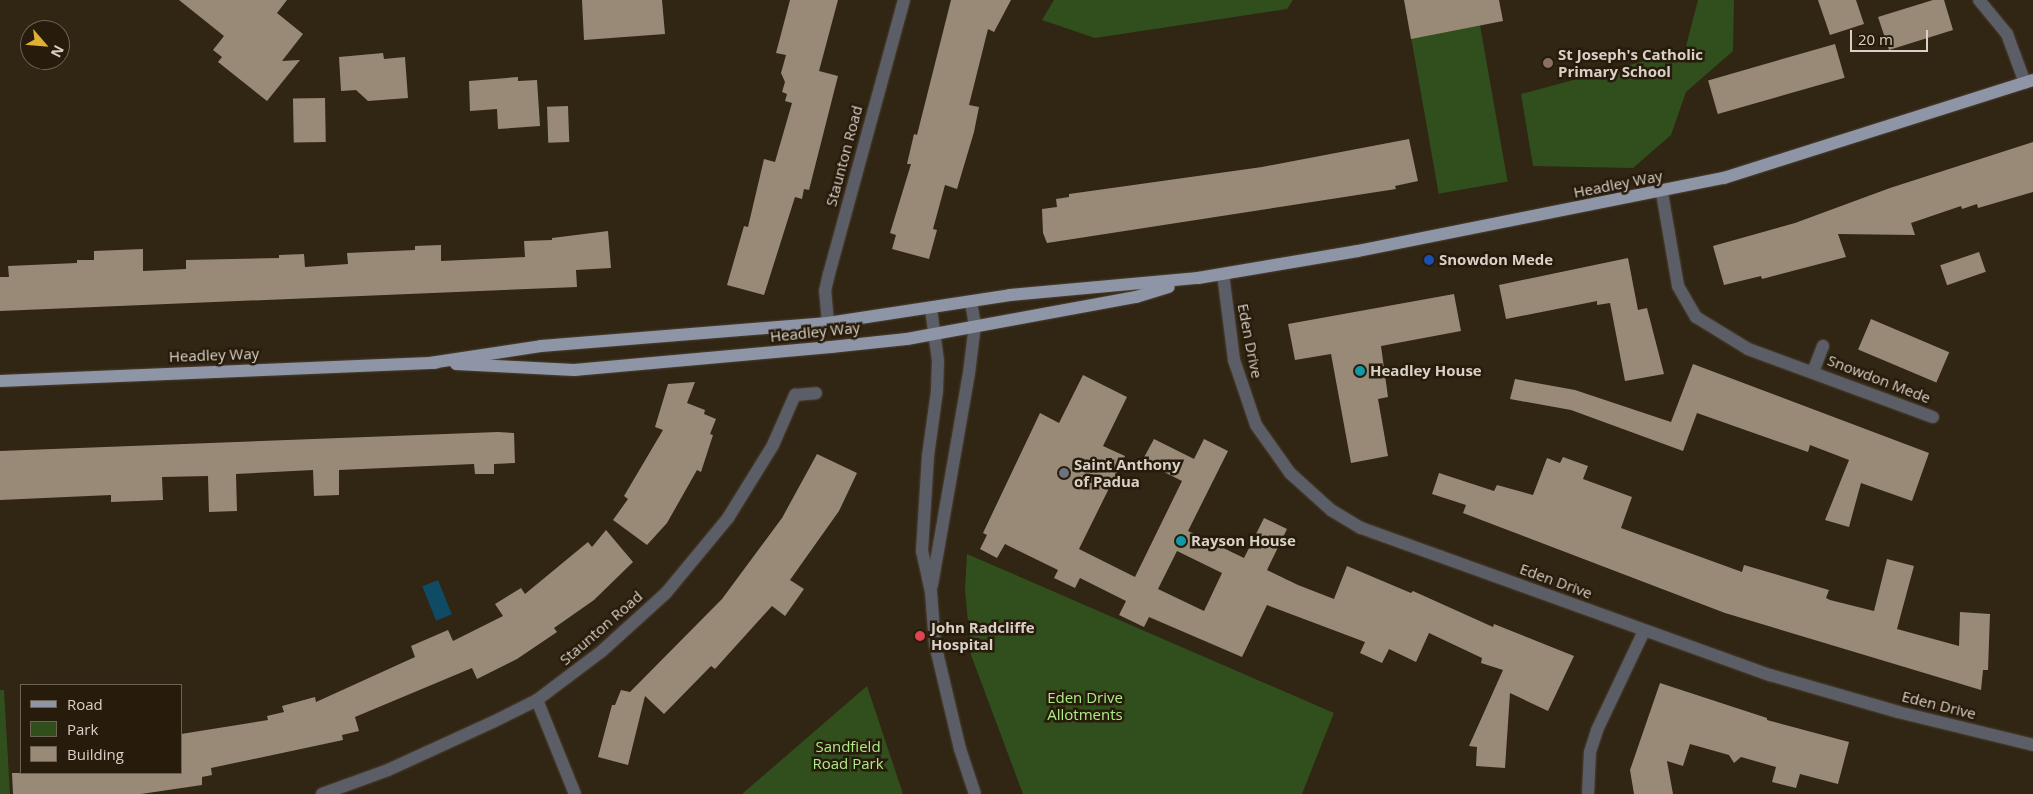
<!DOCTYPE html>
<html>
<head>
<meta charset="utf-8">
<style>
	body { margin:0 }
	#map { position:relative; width:2033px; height:794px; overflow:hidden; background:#312514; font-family:"Open Sans",sans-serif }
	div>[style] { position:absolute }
	.green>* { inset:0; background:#304f1d; transform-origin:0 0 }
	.water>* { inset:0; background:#0f4b64; transform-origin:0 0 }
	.building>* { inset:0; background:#998a77; transform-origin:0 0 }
	.roads { filter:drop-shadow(0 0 1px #4c4131) drop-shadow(0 0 1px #4c4131) }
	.minor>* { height:12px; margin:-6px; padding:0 6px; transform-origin:6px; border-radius:6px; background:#5b5e67 }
	.major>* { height:12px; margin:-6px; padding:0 6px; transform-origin:6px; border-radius:6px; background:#8e95a7 }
	.dots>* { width:14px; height:14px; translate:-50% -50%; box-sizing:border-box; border:2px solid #271b0b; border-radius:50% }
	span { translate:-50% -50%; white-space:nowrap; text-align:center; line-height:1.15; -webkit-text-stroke:5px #271b0b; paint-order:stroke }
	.poi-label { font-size:15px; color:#d9d1c7; font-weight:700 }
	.left { translate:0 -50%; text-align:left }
	.street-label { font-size:15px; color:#d9d1c7 }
	.park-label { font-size:15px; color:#aced86 }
	.legend { position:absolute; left:20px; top:684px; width:162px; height:90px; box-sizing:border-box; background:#271b0b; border:1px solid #6e6456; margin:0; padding:6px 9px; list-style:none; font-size:15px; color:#d9d1c7 }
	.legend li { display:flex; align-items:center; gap:10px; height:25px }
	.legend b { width:25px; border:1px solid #6e6456 }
	.north { position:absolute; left:20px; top:20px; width:50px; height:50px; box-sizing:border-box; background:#271b0b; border:1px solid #6e6456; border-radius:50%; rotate:117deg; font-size:14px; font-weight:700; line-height:20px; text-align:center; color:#d9d1c7 }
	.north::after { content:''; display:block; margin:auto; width:18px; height:22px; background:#e0b034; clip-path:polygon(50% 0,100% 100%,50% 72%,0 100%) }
	.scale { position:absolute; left:1850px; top:30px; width:78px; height:22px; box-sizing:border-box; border:2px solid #d9d1c7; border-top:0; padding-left:6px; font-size:15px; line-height:18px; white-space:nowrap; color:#d9d1c7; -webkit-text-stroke:4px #271b0b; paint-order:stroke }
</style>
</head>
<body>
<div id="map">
	<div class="green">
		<div style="clip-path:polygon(1054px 0,1293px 0,1287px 9px,1095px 38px,1042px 20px)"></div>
		<div style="clip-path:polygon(1698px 0,1734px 0,1733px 51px,1686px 92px,1671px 135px,1633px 168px,1533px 166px,1521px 94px,1685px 50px)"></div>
		<div style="left:1480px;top:25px;width:159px;height:70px;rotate:80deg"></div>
		<div style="clip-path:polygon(967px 554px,1334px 713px,1302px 794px,1023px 794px,971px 655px,965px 589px)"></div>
		<div style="clip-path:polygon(867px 686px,903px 794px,742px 794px)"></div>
		<div style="clip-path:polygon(0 690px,4px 690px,10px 794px,0 794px)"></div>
	</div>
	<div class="water">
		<div style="left:438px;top:580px;width:37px;height:17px;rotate:68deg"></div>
	</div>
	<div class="building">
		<div style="clip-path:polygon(179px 0,287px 0,277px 13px,303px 34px,282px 61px,300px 60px,267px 101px,218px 62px,222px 57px,213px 50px,224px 36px)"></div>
		<div style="clip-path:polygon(582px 0,662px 0,665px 34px,584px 40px)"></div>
		<div style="clip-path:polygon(790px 0,838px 0,819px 71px,838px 76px,809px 190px,804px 189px,802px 199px,795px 197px,764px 295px,727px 285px,744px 226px,748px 227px,764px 159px,775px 162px,792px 103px,785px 101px,787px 94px,782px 92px,785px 82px,781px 73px,786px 55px,776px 53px)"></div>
		<div style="clip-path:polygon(951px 0,1011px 0,994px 32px,988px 29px,969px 105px,979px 107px,974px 132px,957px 189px,945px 185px,933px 229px,937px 230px,929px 259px,892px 249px,896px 235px,890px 233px,911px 164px,907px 164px,914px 134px,917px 135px)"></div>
		<div style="clip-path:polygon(1404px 0,1499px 0,1503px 21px,1411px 39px)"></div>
		<div style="clip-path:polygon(1818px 0,1856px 0,1864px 24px,1830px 35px)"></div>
		<div style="clip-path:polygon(1933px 0,1944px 0,1953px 30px,1889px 50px,1878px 17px)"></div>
		<div style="left:1835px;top:44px;width:35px;height:132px;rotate:74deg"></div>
		<div style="clip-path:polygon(383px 53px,384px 59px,405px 57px,408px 98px,368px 101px,356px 90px,341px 91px,339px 57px)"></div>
		<div style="clip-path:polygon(518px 77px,518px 81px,537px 80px,540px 126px,498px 129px,497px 109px,470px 111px,469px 81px)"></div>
		<div style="left:325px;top:98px;width:44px;height:32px;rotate:89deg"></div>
		<div style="left:568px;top:106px;width:36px;height:21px;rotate:88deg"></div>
		<div style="clip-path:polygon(1409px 139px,1418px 181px,1395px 186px,1396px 189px,1047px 243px,1043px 233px,1042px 209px,1057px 207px,1056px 199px,1069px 197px,1069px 194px,1262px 167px)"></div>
		<div style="clip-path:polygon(2033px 142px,2033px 192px,1978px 208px,1977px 204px,1962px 209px,1961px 206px,1911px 223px,1915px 235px,1838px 234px,1846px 257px,1762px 279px,1761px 276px,1724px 285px,1713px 246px,1795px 223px,1890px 188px)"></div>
		<div style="clip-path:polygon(608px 231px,611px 268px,576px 270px,577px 287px,0 311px,0 277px,9px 277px,8px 266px,77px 263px,77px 260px,94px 260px,94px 251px,143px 249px,143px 271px,186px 269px,186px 260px,279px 258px,279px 255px,304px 254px,305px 267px,348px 264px,347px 253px,415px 250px,415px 246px,441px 245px,441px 261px,525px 257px,524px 241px,552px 240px,552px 238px)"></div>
		<div style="left:1979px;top:252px;width:21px;height:41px;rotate:71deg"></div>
		<div style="clip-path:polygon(1628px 258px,1638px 310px,1647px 308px,1664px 374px,1625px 381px,1610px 303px,1597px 305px,1597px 301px,1506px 319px,1499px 285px)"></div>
		<div style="clip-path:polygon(1454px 294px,1461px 331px,1381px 346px,1388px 397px,1378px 399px,1388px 456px,1351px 463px,1331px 354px,1295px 360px,1288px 324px)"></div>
		<div style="left:1871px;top:319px;width:85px;height:33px;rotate:23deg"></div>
		<div style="clip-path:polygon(1693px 364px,1929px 453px,1912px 501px,1861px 483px,1849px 527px,1825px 520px,1849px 460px,1810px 445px,1808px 452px,1697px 413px,1683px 451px,1571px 410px,1510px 399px,1515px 379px,1575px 390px,1671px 422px)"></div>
		<div style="clip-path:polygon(evenodd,1083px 375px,1127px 397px,1103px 446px,1125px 456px,1079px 549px,1135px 577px,1182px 481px,1142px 461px,1154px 439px,1194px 459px,1204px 439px,1228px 451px,1188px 531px,1244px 558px,1264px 518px,1287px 529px,1267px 570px,1298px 585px,1334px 599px,1347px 566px,1411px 593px,1413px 591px,1493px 627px,1494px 624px,1574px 656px,1548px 711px,1510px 693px,1505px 768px,1476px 766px,1477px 747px,1469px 746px,1503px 670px,1481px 663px,1482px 658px,1429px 633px,1416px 662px,1389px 649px,1382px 663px,1360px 653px,1365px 642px,1267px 605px,1242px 657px,1149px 617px,1144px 627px,1119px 615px,1126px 601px,1080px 578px,1075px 588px,1054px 578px,1058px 570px,1005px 544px,997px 558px,980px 549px,987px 535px,983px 533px,1040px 413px,1059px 423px,1083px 375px,1177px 551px,1222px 573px,1204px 611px,1158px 589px,1177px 551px)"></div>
		<div style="clip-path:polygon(695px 382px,687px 403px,705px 410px,704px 414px,716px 419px,710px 434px,713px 435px,701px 472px,697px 470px,667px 523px,647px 545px,613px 520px,628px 499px,624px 496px,663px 430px,655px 427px,668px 384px)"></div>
		<div style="clip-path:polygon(498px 432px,514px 433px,515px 463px,494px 464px,494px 474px,475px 474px,474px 464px,339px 470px,339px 495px,314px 496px,313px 470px,236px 474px,237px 511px,209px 512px,208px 476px,162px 477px,163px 500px,111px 502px,111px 495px,0 500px,0 451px)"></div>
		<div style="clip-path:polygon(817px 454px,857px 473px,839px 511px,790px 580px,804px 589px,785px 616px,772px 606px,715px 669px,711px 666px,664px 714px,645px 696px,628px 765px,598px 757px,612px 705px,615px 705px,621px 690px,630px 692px,722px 599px,782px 518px)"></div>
		<div style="clip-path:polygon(1563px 457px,1588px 466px,1583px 479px,1632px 497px,1621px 528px,1742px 572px,1744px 565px,1829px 590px,1826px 598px,1830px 600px,1874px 611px,1887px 559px,1914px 566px,1897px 629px,1959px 646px,1960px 612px,1990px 614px,1988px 670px,1983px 670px,1981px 690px,1725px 613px,1463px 513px,1466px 505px,1432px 494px,1439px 473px,1494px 491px,1497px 485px,1533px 495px,1547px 458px,1560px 463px)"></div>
		<div style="clip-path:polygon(606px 530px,633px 562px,594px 600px,554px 628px,557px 632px,517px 659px,477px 679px,472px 668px,355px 717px,359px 731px,342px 735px,343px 740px,211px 768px,212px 775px,202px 777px,202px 785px,141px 794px,13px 794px,12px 773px,181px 773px,181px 734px,268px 720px,267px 716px,284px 712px,282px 706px,315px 697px,316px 702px,415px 657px,411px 646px,448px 630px,453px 641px,503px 616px,495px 604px,521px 588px,525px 594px,588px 542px,592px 547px)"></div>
		<div style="clip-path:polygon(1660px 683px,1767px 718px,1767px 720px,1849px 742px,1838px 784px,1800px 774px,1796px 788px,1772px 782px,1776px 767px,1741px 757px,1734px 763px,1729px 755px,1690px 744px,1683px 766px,1667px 761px,1673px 794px,1634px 794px,1630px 770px)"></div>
	</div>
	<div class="roads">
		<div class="minor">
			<div style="left:1979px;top:0;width:44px;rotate:50.5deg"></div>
			<div style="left:2007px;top:34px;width:52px;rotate:69.8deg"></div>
			<div style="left:1662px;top:193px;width:94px;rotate:80.2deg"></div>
			<div style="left:1678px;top:286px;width:36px;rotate:60deg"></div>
			<div style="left:1696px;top:317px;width:61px;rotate:31.6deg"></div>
			<div style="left:1748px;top:349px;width:197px;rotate:20.2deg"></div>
			<div style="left:1223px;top:274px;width:87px;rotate:82.7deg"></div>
			<div style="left:1234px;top:360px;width:69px;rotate:71.3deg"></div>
			<div style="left:1256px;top:425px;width:59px;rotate:54.7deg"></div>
			<div style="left:1290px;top:473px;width:55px;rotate:42.1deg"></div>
			<div style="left:1331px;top:510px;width:35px;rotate:31deg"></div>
			<div style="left:1361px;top:528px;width:435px;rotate:19.8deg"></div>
			<div style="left:1770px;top:675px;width:133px;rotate:16.1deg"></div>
			<div style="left:1898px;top:712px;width:139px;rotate:13.7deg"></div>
			<div style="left:931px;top:309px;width:52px;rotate:82.3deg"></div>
			<div style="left:938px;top:361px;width:30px;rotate:92deg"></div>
			<div style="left:937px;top:391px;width:66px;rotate:97.9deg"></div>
			<div style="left:928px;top:456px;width:95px;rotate:93.6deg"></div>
			<div style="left:922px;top:551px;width:42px;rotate:77.6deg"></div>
			<div style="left:931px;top:592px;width:52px;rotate:85.6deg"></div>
			<div style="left:935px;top:644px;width:108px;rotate:76.6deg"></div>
			<div style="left:960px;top:749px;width:47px;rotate:71.6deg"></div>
			<div style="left:828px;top:323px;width:32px;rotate:-95deg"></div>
			<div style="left:825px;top:291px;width:17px;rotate:-77deg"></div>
			<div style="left:829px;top:274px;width:284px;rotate:-74.7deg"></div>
			<div style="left:1813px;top:372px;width:28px;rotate:-69deg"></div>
			<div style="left:932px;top:585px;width:215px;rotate:-80.1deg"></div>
			<div style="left:969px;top:373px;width:48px;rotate:-82.9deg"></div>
			<div style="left:975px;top:325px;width:23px;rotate:-100deg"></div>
			<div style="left:537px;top:700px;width:101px;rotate:68deg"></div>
			<div style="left:322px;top:794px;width:70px;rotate:-20deg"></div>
			<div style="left:388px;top:770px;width:115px;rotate:-24.6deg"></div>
			<div style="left:493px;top:722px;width:49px;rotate:-26.6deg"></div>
			<div style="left:537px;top:700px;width:81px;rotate:-37deg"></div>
			<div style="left:602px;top:651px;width:86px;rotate:-42.2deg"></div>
			<div style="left:666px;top:593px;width:97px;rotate:-50.4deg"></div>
			<div style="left:728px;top:518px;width:86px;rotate:-58.3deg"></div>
			<div style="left:773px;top:445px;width:55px;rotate:-66.3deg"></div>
			<div style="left:795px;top:395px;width:21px;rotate:-5deg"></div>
			<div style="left:1588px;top:794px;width:42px;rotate:-87.3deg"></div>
			<div style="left:1590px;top:752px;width:23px;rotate:-72deg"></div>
			<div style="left:1597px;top:730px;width:110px;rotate:-64.6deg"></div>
		</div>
		<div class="major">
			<div style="left:430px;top:363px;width:112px;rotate:-8.7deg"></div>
			<div style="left:541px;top:346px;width:288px;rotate:-4.6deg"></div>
			<div style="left:828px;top:323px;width:184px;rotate:-8.7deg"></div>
			<div style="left:1010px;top:295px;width:189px;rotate:-5.2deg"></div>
			<div style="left:1198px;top:278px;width:162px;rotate:-9.6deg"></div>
			<div style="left:1358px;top:251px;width:373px;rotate:-11.3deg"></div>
			<div style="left:1724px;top:178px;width:324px;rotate:-17.6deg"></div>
			<div style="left:456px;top:364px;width:118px;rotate:2.9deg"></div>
			<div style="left:574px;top:370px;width:258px;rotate:-5.1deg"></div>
			<div style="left:831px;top:347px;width:76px;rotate:-6deg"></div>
			<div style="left:907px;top:339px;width:233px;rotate:-10.4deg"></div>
			<div style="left:1136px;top:297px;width:34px;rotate:-17deg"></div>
			<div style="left:0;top:381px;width:436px;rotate:-2.4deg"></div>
		</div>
	</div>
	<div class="dots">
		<div style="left:1548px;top:63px;background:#8d6e63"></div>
		<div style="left:1429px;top:260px;background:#1a4fb4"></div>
		<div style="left:1360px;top:371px;background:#0f9aa8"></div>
		<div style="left:1064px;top:473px;background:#6b7280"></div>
		<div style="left:1181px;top:541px;background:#0f9aa8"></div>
		<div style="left:920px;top:636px;background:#e0444e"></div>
	</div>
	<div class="poi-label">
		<span class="left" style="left:1558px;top:63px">St Joseph's Catholic<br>Primary School</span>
		<span class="left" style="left:1439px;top:260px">Snowdon Mede</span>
		<span class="left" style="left:1370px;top:371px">Headley House</span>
		<span class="left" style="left:1074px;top:473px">Saint Anthony<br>of Padua</span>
		<span class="left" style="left:1191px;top:541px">Rayson House</span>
		<span class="left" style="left:931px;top:636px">John Radcliffe<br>Hospital</span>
	</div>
	<div class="street-label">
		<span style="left:844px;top:156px;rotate:-75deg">Staunton Road</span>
		<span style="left:1618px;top:184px;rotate:-11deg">Headley Way</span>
		<span style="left:815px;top:332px;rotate:-6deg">Headley Way</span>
		<span style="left:1250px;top:341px;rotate:79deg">Eden Drive</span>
		<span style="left:214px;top:355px;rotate:-2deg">Headley Way</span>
		<span style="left:1879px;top:379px;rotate:21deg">Snowdon Mede</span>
		<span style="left:1556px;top:581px;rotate:20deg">Eden Drive</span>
		<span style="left:601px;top:628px;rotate:-41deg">Staunton Road</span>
		<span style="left:1939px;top:705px;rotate:14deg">Eden Drive</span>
	</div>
	<div class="park-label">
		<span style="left:1085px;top:706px">Eden Drive<br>Allotments</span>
		<span style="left:848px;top:755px">Sandfield<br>Road Park</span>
	</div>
	<ul class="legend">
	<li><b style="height:6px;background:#8e95a7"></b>Road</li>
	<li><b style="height:14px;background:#304f1d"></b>Park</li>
	<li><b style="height:14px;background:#998a77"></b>Building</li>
	</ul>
	<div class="north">N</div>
	<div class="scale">20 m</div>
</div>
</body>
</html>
